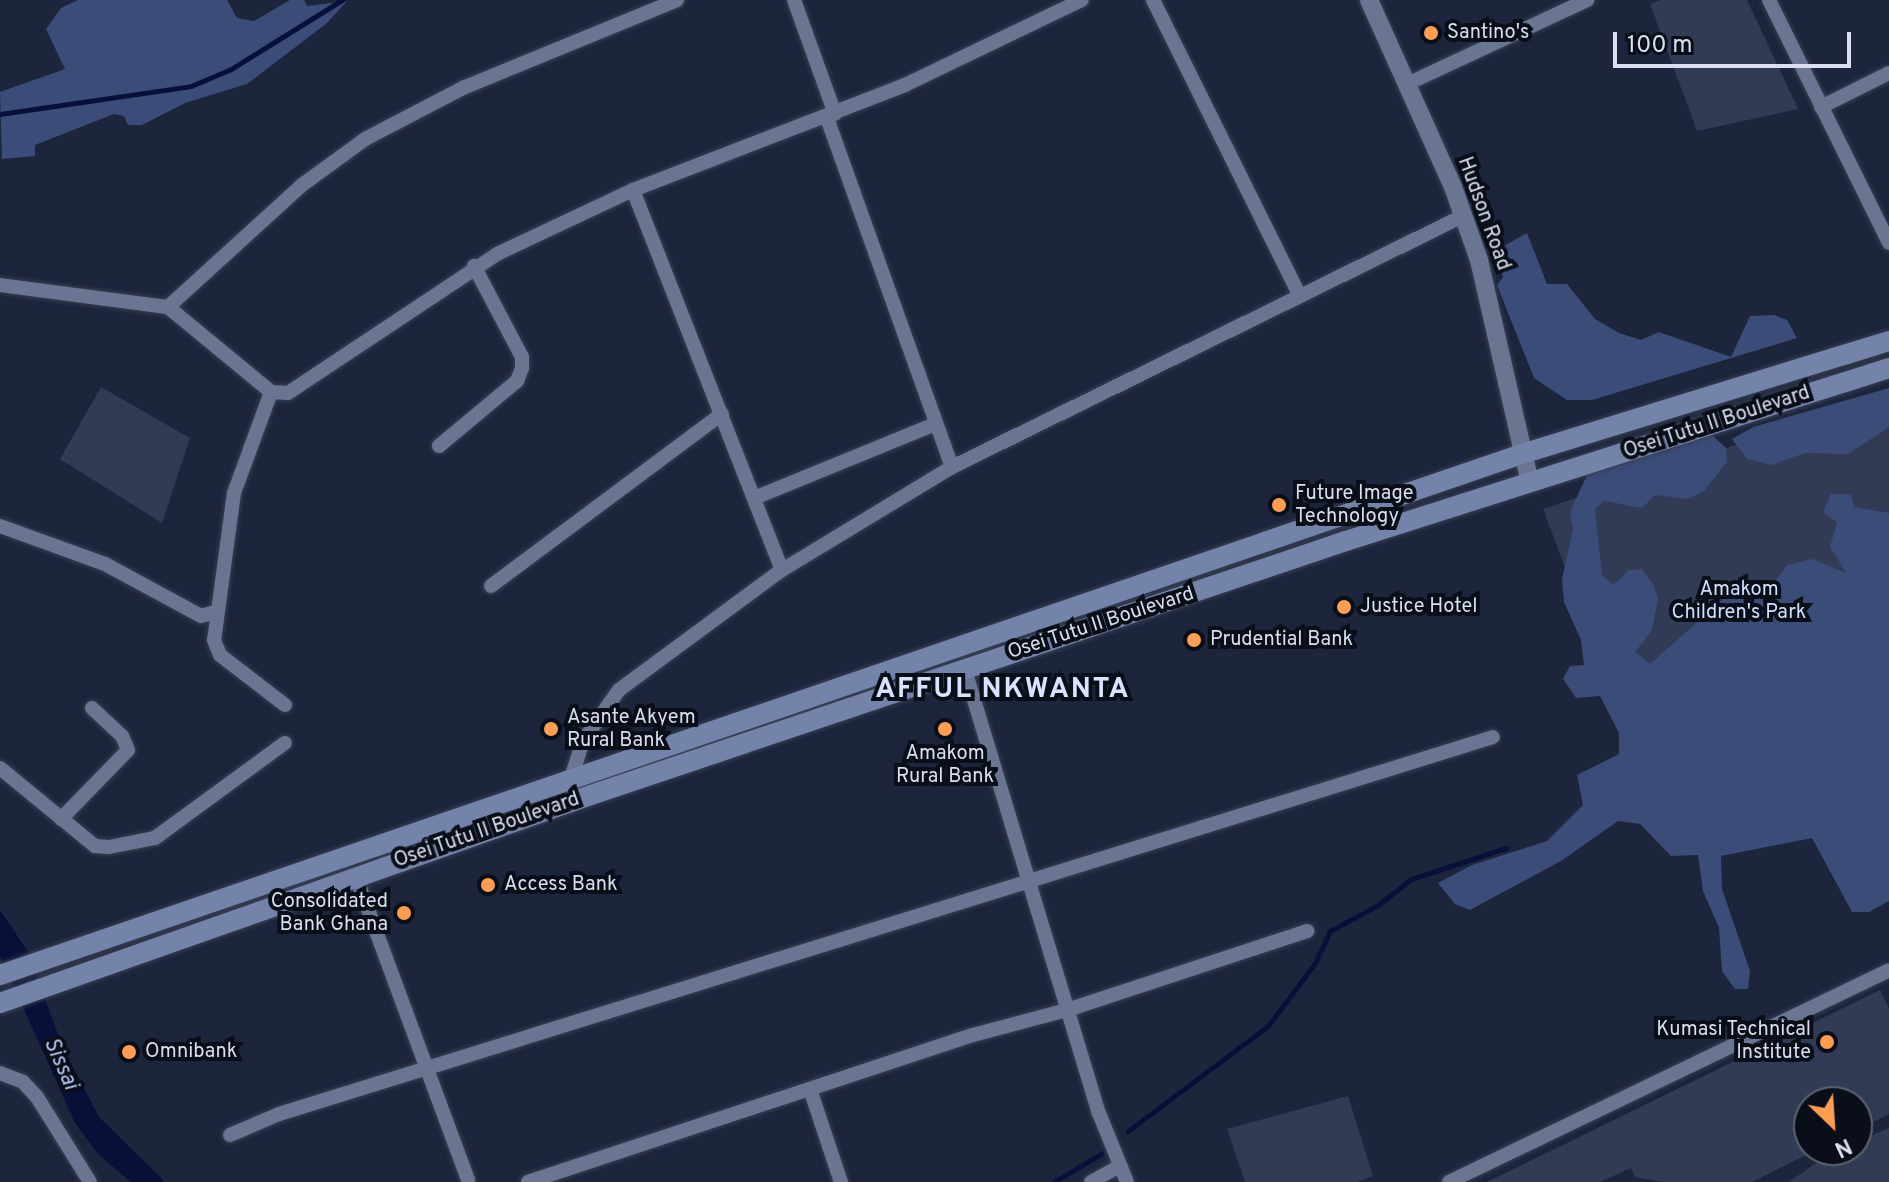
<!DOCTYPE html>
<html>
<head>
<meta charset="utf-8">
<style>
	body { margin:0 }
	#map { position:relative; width:1889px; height:1182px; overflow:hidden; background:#1c253c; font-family:Overpass,sans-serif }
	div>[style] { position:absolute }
	.green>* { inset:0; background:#313b55 }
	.forest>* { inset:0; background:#3c4c79 }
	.water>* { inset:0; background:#071038 }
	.stream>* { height:5px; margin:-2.5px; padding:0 2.5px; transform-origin:2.5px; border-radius:2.5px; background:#071038 }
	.roads { filter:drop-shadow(0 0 2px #393f53) drop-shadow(0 0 2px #393f53) }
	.minor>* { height:14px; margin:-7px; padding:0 7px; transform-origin:7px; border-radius:7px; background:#6a7591 }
	.tertiary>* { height:18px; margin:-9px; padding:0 9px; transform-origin:9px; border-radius:9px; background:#6a7591 }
	.secondary>* { height:20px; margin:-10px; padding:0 10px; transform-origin:10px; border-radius:10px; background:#7483aa }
	.dots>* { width:22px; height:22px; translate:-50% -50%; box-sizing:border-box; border:4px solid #0a0e19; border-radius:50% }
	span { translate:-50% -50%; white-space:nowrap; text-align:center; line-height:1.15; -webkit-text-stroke:8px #0a0e19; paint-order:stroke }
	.poi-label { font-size:20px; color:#d9dfef }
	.left { translate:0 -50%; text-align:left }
	.right { translate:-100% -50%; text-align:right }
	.street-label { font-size:20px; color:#d9dfef }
	.park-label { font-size:20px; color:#d1defc }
	.water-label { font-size:22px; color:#b5c7f2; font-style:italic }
	.district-label { font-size:28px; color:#d9e3fd; font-weight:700; letter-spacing:2px }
	.north { position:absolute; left:1793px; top:1086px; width:80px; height:80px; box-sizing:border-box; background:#0a0e19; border:2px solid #5d626f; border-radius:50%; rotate:155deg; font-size:22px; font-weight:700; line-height:32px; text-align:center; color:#d9dfef }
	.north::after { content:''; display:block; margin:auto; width:28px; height:36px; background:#fc9d54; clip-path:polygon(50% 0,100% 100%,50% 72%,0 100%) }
	.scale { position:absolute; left:1613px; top:32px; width:238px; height:36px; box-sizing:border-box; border:4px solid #d9dfef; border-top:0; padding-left:10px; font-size:24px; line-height:28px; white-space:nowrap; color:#d9dfef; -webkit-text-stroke:6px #0a0e19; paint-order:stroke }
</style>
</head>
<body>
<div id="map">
	<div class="green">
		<div style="clip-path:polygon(1661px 0,1747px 0,1798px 109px,1697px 131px,1650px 4px)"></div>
		<div style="clip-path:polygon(101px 387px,190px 438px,162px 523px,60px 459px)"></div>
		<div style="clip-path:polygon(1889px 394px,1889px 788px,1671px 849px,1543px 509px)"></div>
		<div style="clip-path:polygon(1880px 990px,1889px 1009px,1889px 1114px,1857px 1130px,1857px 1102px,1809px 1102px,1809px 1150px,1816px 1150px,1752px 1182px,1663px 1182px,1635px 1177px,1631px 1168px,1600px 1182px,1487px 1182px)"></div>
		<div style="clip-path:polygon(1348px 1096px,1373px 1176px,1358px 1182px,1245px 1182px,1227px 1129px)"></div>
		<div style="clip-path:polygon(1889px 1128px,1889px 1182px,1789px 1182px,1823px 1158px,1857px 1150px,1857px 1142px)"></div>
	</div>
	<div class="forest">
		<div style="clip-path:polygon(78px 0,227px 0,237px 18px,254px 21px,290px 0,304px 0,307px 6px,347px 1px,327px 23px,247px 84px,185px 103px,142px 125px,128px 125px,124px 116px,114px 114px,35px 145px,35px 156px,2px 159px,0 92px,65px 69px,46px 29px,61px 8px)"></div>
		<div style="clip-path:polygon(1527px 233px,1547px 284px,1567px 284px,1595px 319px,1619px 333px,1641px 340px,1659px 332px,1731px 357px,1750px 316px,1774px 315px,1787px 320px,1797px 338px,1592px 400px,1567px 400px,1534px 378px,1497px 285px,1503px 277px,1495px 251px)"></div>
		<div style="clip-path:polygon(1889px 388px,1889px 427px,1848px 454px,1805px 453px,1772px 465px,1747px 459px,1732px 439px,1753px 427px)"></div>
		<div style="clip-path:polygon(1712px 435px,1726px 448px,1727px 462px,1704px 491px,1688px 499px,1655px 495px,1642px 508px,1605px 501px,1595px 509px,1602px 575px,1613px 585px,1629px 570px,1642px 569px,1653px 584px,1658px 599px,1652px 630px,1635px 652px,1650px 664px,1743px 582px,1770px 588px,1787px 565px,1812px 559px,1846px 573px,1830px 547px,1837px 522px,1823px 512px,1831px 494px,1851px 494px,1854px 507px,1889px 513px,1889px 901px,1869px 912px,1852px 912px,1812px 838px,1721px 856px,1722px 889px,1750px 971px,1748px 989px,1735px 989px,1722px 971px,1719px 928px,1703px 891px,1698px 855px,1671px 856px,1640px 824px,1618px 821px,1561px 861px,1470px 910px,1455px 904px,1438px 883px,1472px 865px,1547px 841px,1583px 805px,1577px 775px,1619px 754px,1619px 733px,1600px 696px,1576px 698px,1563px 679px,1570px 666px,1584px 665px,1581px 640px,1564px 602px,1562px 579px,1573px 529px,1570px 512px,1587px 475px,1641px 458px,1656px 448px)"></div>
	</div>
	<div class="water">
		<div style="clip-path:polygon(0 910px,27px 950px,63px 1048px,99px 1117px,165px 1182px,131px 1182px,99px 1155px,75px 1123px,0 956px)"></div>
	</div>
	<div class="stream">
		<div style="left:0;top:114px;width:193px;rotate:-8.3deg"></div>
		<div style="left:191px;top:86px;width:43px;rotate:-23deg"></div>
		<div style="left:231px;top:69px;width:131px;rotate:-31.9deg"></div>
		<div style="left:1128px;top:1131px;width:175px;rotate:-36.9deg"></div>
		<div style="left:1268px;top:1026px;width:79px;rotate:-53.3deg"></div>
		<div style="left:1315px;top:963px;width:35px;rotate:-65deg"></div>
		<div style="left:1330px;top:931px;width:55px;rotate:-28.4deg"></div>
		<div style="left:1378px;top:905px;width:42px;rotate:-38.2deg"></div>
		<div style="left:1411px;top:879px;width:100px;rotate:-18.1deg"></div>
		<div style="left:1054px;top:1182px;width:56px;rotate:-31.1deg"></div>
	</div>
	<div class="roads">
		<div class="minor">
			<div style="left:794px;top:0;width:121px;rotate:70.2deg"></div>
			<div style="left:1153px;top:0;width:328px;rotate:63.6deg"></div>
			<div style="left:1769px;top:0;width:271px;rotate:63.7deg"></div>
			<div style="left:1407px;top:84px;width:199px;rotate:-25deg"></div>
			<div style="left:1821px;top:107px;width:76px;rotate:-26.6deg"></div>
			<div style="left:827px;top:118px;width:371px;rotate:70.3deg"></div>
			<div style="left:633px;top:190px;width:408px;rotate:68.6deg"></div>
			<div style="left:0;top:285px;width:169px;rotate:7.5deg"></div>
			<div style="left:168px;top:307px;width:134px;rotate:39.5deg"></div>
			<div style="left:271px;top:392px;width:17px;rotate:3deg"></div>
			<div style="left:288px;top:393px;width:253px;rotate:-33.6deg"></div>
			<div style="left:499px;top:253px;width:148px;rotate:-25.2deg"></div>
			<div style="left:633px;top:190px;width:292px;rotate:-21.1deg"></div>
			<div style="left:905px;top:85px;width:196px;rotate:-25.7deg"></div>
			<div style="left:168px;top:307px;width:181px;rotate:-42.3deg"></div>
			<div style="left:302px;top:185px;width:78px;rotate:-36.1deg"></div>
			<div style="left:365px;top:139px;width:113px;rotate:-27.5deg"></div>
			<div style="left:465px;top:87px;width:229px;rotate:-22.3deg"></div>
			<div style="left:271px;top:392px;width:108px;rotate:110.1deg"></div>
			<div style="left:234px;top:493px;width:148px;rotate:97.7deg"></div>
			<div style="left:214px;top:640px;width:16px;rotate:68deg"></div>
			<div style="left:220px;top:655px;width:82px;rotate:37.6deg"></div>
			<div style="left:439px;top:446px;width:102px;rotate:-39.8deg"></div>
			<div style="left:517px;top:381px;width:14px;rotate:-69deg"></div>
			<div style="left:522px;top:368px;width:11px;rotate:-90deg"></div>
			<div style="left:522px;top:357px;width:103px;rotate:-117.8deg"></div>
			<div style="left:754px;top:498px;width:196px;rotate:-22.2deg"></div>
			<div style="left:0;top:526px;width:112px;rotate:19.9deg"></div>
			<div style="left:105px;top:564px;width:109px;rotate:28.4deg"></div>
			<div style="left:201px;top:616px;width:15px;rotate:-16deg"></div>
			<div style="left:491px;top:586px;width:288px;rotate:-36.7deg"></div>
			<div style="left:965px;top:670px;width:463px;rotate:73.2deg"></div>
			<div style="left:1099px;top:1113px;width:74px;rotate:67.9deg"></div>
			<div style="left:0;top:768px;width:123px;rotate:39.4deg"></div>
			<div style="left:95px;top:846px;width:14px;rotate:4deg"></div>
			<div style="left:109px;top:847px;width:47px;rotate:-11.1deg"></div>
			<div style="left:155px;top:838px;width:161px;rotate:-36.2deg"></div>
			<div style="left:571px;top:778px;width:39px;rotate:-72deg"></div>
			<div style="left:583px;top:741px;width:62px;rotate:-54.8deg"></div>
			<div style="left:619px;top:690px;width:202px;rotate:-36.4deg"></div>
			<div style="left:782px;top:570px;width:199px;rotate:-31.2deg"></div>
			<div style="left:952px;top:467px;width:569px;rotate:-26.16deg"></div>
			<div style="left:61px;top:819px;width:96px;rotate:-45.8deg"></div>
			<div style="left:128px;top:750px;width:15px;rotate:-113deg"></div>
			<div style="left:122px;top:736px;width:41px;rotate:-137deg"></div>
			<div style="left:356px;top:877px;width:323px;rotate:69.7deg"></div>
			<div style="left:0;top:1073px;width:25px;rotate:21deg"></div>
			<div style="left:23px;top:1082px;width:21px;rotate:47deg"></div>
			<div style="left:37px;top:1097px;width:100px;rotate:58.1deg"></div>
			<div style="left:811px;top:1092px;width:95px;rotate:71.6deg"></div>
			<div style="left:230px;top:1135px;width:53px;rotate:-23.2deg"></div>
			<div style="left:279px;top:1114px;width:1271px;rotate:-17.25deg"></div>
			<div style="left:528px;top:1182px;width:469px;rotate:-18.3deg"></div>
			<div style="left:973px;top:1035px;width:97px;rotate:-14.9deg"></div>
			<div style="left:1067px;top:1010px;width:253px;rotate:-18.2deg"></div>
			<div style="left:1091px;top:1182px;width:33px;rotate:-29deg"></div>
			<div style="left:1449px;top:1182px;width:488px;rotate:-25.7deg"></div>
		</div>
		<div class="tertiary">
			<div style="left:1369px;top:0;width:205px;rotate:65.8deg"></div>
			<div style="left:1453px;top:187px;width:77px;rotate:70.4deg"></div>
			<div style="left:1479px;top:260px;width:228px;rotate:77.1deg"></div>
		</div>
		<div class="secondary">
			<div style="left:0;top:975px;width:1612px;rotate:-18.9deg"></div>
			<div style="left:1525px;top:453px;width:381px;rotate:-17.1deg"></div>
			<div style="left:0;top:1003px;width:614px;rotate:-19.41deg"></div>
			<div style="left:579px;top:799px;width:809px;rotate:-18.59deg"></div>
			<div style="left:1346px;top:541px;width:570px;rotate:-17.67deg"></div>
		</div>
	</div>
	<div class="dots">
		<div style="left:1431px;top:33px;background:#fc9d54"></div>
		<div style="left:1279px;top:505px;background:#fc9d54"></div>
		<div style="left:1344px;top:607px;background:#fc9d54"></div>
		<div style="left:1194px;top:640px;background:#fc9d54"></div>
		<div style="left:551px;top:729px;background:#fc9d54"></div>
		<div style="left:945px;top:729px;background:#fc9d54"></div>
		<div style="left:488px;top:885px;background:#fc9d54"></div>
		<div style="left:404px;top:913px;background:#fc9d54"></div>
		<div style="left:1827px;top:1042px;background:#fc9d54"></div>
		<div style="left:129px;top:1052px;background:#fc9d54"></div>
	</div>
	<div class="poi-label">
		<span class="left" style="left:1447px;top:33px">Santino's</span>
		<span class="left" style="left:1295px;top:506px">Future Image<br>Technology</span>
		<span class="left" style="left:1360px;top:607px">Justice Hotel</span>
		<span class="left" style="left:1210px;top:640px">Prudential Bank</span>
		<span class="left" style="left:567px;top:730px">Asante Akyem<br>Rural Bank</span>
		<span style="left:945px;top:766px">Amakom<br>Rural Bank</span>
		<span class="left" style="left:504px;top:885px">Access Bank</span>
		<span class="right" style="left:388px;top:914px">Consolidated<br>Bank Ghana</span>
		<span class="right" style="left:1811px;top:1042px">Kumasi Technical<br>Institute</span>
		<span class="left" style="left:145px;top:1052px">Omnibank</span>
	</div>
	<div class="street-label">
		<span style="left:1483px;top:214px;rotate:70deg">Hudson Road</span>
		<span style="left:1717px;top:423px;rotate:-18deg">Osei Tutu II Boulevard</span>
		<span style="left:1101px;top:624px;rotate:-18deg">Osei Tutu II Boulevard</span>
		<span style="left:487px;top:831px;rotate:-19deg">Osei Tutu II Boulevard</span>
	</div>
	<div class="park-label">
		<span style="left:1739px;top:602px">Amakom<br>Children's Park</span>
	</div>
	<div class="water-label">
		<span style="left:60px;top:1064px;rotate:66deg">Sissai</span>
	</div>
	<div class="district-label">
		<span style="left:1003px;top:690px">AFFUL NKWANTA</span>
	</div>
	<div class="north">N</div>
	<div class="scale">100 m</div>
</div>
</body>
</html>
